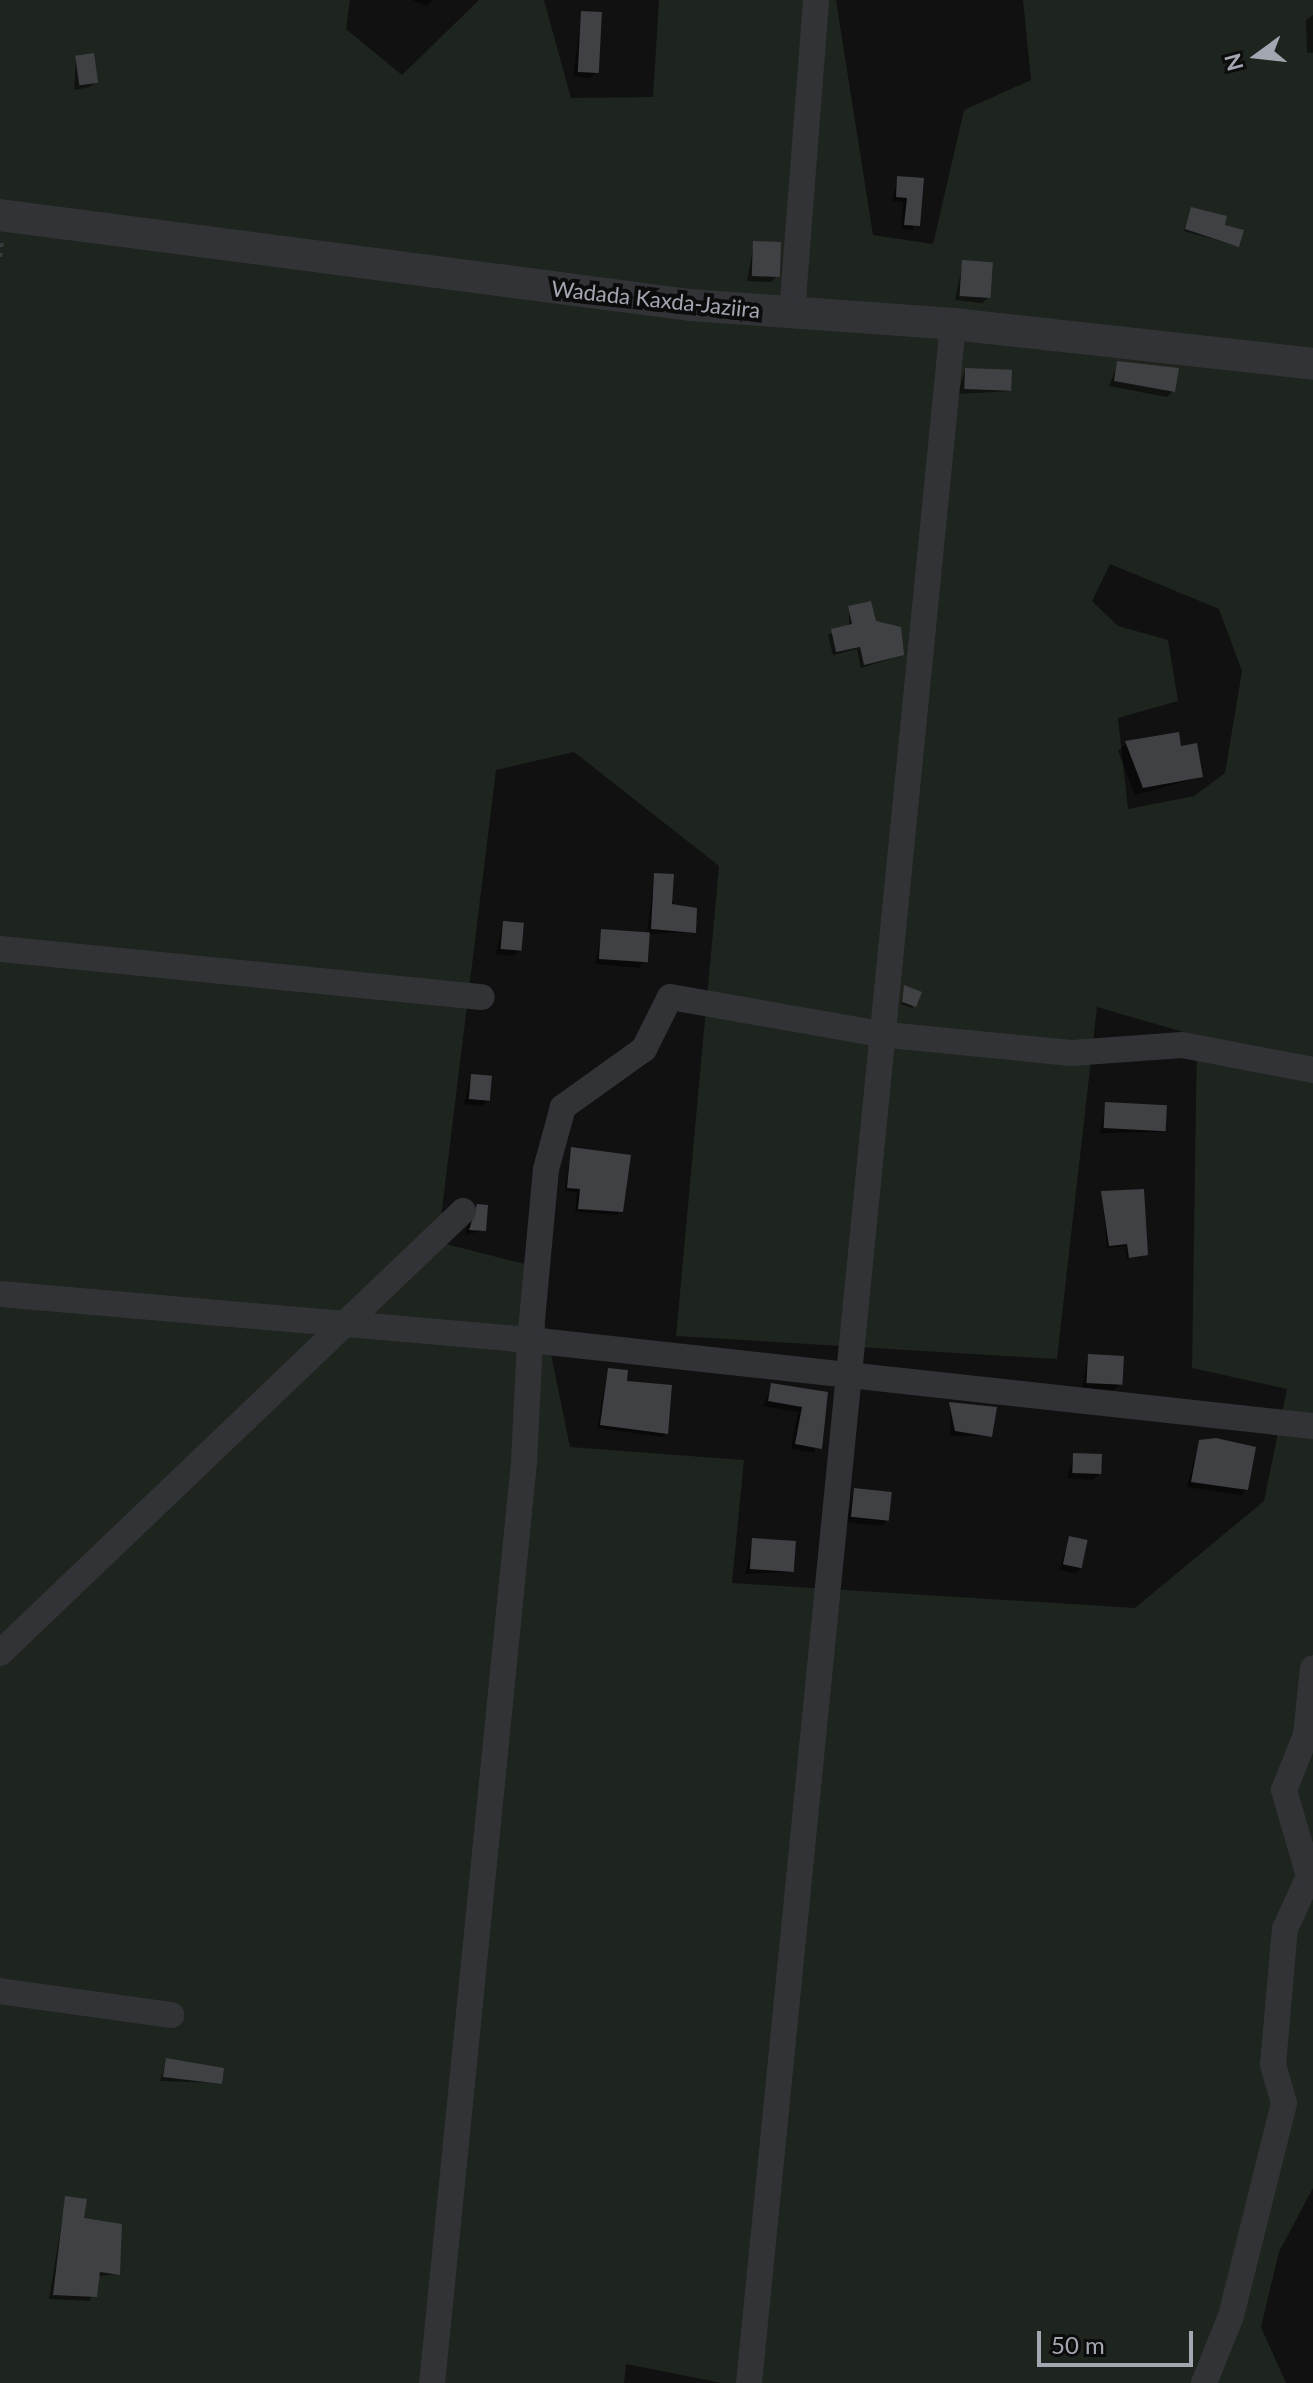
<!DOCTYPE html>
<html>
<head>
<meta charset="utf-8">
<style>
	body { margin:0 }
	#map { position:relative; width:1313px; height:2383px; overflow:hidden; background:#111112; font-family:Lato,sans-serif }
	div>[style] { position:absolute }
	.green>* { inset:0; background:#1e241e }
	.shadow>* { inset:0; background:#0007 }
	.building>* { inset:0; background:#404145; transform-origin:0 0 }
	.path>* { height:4px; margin-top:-2px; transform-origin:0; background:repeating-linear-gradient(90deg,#383a3e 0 4px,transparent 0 10px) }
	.minor>* { height:26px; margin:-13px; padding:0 13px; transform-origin:13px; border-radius:13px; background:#323337 }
	.tertiary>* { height:32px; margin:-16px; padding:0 16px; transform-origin:16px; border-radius:16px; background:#323337 }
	span { translate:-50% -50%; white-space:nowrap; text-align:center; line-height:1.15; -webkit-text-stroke:8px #0c0c0d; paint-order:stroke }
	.street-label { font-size:22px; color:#a3a7b1 }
	.north { position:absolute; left:1217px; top:16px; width:80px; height:80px; -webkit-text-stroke:6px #0c0c0d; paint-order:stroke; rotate:255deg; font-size:22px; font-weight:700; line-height:32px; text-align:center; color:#a3a7b1 }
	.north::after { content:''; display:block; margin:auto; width:28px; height:36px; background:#a3a7b1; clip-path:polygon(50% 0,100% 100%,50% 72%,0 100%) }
	.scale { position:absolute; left:1037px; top:2331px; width:156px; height:36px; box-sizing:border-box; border:4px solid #a3a7b1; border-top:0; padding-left:10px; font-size:24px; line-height:28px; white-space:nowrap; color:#a3a7b1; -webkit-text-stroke:6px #0c0c0d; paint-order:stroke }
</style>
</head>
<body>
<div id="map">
	<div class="green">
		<div style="clip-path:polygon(evenodd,0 0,350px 0,346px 29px,402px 75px,479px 0,544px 0,571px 98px,653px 97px,659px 0,836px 0,873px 235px,933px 244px,964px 110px,1031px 80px,1023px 0,1313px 0,1313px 2188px,1279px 2252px,1261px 2327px,1286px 2383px,722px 2383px,626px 2364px,624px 2383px,0 2383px,0 0,1110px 564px,1219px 609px,1242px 671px,1225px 773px,1194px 796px,1128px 809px,1118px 718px,1178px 701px,1168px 640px,1118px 626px,1092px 601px,1110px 564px,0 0,574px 752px,719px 866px,676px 1336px,1057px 1359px,1097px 1007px,1197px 1036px,1192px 1368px,1287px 1389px,1264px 1501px,1135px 1608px,732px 1583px,744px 1460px,570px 1447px,533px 1266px,438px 1242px,496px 770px,574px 752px)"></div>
	</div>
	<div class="shadow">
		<div style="clip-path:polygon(412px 0,432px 0,427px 6px)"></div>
		<div style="clip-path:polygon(582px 13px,595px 72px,590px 78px,573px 76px)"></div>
		<div style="clip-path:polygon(1313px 15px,1313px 53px,1307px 53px,1306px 20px)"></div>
		<div style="clip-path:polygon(76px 58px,96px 82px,90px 87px,74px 90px)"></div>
		<div style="clip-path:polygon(898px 178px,922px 180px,913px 230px,901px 229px,903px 202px,892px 201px)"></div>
		<div style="clip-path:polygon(1191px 209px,1222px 226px,1238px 246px,1184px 231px)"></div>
		<div style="clip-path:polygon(754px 243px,777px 276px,771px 282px,747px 281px)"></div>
		<div style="clip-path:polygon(963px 262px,988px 298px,982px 303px,955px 300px)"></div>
		<div style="clip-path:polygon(1118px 363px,1173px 391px,1167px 397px,1109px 386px)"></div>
		<div style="clip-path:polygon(965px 370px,1009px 391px,958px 394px)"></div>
		<div style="clip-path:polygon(849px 608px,874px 623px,902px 655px,861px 668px,857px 649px,833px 655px,828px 635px,849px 627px)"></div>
		<div style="clip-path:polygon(1126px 743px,1180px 748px,1201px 777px,1135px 795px,1118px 751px)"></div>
		<div style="clip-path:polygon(654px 875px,694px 932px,648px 934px,640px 968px,595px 964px,602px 931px,647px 934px)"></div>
		<div style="clip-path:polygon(503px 923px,520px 950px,514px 956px,496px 954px)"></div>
		<div style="clip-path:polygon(904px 987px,914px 1006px,912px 1008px,901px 1004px)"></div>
		<div style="clip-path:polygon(471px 1076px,488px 1100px,482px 1106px,464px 1104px)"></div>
		<div style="clip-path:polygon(1106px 1104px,1163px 1132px,1100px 1133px)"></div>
		<div style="clip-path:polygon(571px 1149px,621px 1211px,617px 1215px,575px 1212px,577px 1192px,565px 1191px)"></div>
		<div style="clip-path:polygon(1102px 1193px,1146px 1254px,1144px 1256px,1127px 1259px,1126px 1246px,1107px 1248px)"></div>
		<div style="clip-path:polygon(478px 1206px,484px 1230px,465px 1235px,472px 1212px)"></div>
		<div style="clip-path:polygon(1088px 1356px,1120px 1384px,1114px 1390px,1082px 1388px)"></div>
		<div style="clip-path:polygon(608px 1370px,666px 1433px,663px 1437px,597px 1428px)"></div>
		<div style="clip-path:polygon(772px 1385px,825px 1394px,814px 1453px,791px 1449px,798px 1412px,763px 1406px)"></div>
		<div style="clip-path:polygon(950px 1404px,990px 1436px,950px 1436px)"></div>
		<div style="clip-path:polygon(1199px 1442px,1246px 1490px,1241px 1495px,1187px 1487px)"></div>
		<div style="clip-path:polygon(1074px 1455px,1099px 1474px,1093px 1480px,1067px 1478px)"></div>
		<div style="clip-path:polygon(854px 1491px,887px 1520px,882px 1526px,846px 1522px)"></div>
		<div style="clip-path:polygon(1070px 1538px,1081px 1568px,1075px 1573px,1059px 1570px)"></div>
		<div style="clip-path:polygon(753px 1540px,792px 1572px,745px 1574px)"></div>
		<div style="clip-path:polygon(167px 2060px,220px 2083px,160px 2081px)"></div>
		<div style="clip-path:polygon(66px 2198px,118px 2274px,98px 2276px,90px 2301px,49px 2299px)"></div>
	</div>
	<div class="building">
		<div style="left:581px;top:11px;width:21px;height:61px;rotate:3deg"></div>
		<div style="left:94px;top:53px;width:30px;height:19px;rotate:82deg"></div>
		<div style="clip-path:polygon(897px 176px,924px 178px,920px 226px,904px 225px,907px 198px,896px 197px)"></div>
		<div style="clip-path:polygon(1191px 207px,1227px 216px,1225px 225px,1244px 230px,1239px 247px,1185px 229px)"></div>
		<div style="left:753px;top:241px;width:28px;height:35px;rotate:2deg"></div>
		<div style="left:962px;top:260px;width:31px;height:36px;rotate:4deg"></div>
		<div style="clip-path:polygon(1117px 361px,1179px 368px,1175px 392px,1114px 381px)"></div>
		<div style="left:965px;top:368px;width:47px;height:21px;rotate:2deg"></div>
		<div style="clip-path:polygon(871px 601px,876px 621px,901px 627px,904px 655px,864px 665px,860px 647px,836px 652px,831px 629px,852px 624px,848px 606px)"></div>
		<div style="clip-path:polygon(1179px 732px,1181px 746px,1197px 743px,1203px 777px,1143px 788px,1125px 741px)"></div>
		<div style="clip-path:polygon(654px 873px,674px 874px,672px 904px,697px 908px,696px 933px,651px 929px)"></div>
		<div style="left:503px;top:921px;width:21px;height:28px;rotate:5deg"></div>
		<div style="left:601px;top:929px;width:49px;height:30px;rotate:4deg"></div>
		<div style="clip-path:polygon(904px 985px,922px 992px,916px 1007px,902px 1002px)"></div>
		<div style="left:471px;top:1074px;width:21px;height:25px;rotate:5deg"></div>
		<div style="left:1105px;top:1102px;width:62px;height:26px;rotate:3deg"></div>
		<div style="clip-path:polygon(571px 1147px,631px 1155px,623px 1212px,578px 1209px,580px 1189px,567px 1188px)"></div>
		<div style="clip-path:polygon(1144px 1189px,1148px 1255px,1129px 1258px,1127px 1244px,1109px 1246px,1101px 1191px)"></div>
		<div style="clip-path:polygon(477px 1204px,488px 1205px,486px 1231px,469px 1230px)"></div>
		<div style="left:1088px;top:1354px;width:36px;height:29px;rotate:3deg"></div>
		<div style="clip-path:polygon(608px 1368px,628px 1370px,627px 1381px,672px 1385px,668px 1434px,600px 1425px)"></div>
		<div style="clip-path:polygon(771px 1383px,828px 1392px,822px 1449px,795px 1444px,802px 1407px,768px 1401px)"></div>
		<div style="clip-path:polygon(949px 1402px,997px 1407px,992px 1437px,955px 1431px)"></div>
		<div style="clip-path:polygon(1216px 1438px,1256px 1447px,1248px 1490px,1191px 1482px,1199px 1440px)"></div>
		<div style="left:1073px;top:1453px;width:29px;height:20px;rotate:2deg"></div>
		<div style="left:854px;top:1488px;width:38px;height:29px;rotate:6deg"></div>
		<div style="left:1069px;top:1536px;width:19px;height:29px;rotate:12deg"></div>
		<div style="left:752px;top:1538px;width:44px;height:31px;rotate:4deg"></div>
		<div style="clip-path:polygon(166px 2058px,224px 2068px,222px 2084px,163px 2077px)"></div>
		<div style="clip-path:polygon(65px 2196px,87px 2199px,84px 2218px,122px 2224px,120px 2275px,100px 2272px,97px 2297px,53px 2295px)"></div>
	</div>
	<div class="path">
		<div style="left:0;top:257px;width:17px;rotate:-83deg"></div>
	</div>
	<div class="minor">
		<div style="left:792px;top:313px;width:314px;rotate:-85.6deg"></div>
		<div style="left:0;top:949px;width:484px;rotate:5.7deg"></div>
		<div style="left:1313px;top:1070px;width:133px;rotate:-169.2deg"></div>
		<div style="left:1182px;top:1045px;width:111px;rotate:175.9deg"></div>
		<div style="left:1071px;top:1053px;width:186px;rotate:-174.4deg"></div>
		<div style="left:886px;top:1035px;width:219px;rotate:-170deg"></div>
		<div style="left:670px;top:997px;width:58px;rotate:116.6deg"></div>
		<div style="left:644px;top:1049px;width:100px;rotate:144.4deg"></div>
		<div style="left:563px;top:1107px;width:64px;rotate:105.3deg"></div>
		<div style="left:546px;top:1169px;width:172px;rotate:95.3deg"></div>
		<div style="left:530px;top:1340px;width:788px;rotate:6.27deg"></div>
		<div style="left:0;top:1294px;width:532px;rotate:4.96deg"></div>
		<div style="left:530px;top:1340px;width:122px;rotate:92.8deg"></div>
		<div style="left:524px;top:1462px;width:926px;rotate:95.7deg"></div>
		<div style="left:0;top:1653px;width:640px;rotate:-43.67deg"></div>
		<div style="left:0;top:1991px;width:173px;rotate:8deg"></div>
		<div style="left:749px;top:2383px;width:2069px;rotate:-84.34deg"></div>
		<div style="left:1204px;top:2383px;width:72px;rotate:-68.1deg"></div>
		<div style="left:1231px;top:2316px;width:219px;rotate:-76deg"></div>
		<div style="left:1284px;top:2103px;width:40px;rotate:-106deg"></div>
		<div style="left:1273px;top:2065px;width:137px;rotate:-85deg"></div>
		<div style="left:1285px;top:1929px;width:58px;rotate:-65.6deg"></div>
		<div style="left:1309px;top:1876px;width:90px;rotate:-106.2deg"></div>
		<div style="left:1284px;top:1790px;width:59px;rotate:-68.2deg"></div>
		<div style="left:1306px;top:1735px;width:67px;rotate:-84deg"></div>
	</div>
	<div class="tertiary">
		<div style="left:0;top:215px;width:696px;rotate:7.43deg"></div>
		<div style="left:690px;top:305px;width:264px;rotate:4.1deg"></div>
		<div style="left:953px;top:324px;width:362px;rotate:6.3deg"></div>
	</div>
	<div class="street-label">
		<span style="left:656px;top:299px;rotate:6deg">Wadada Kaxda-Jaziira</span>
	</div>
	<div class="north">N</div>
	<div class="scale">50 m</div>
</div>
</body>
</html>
